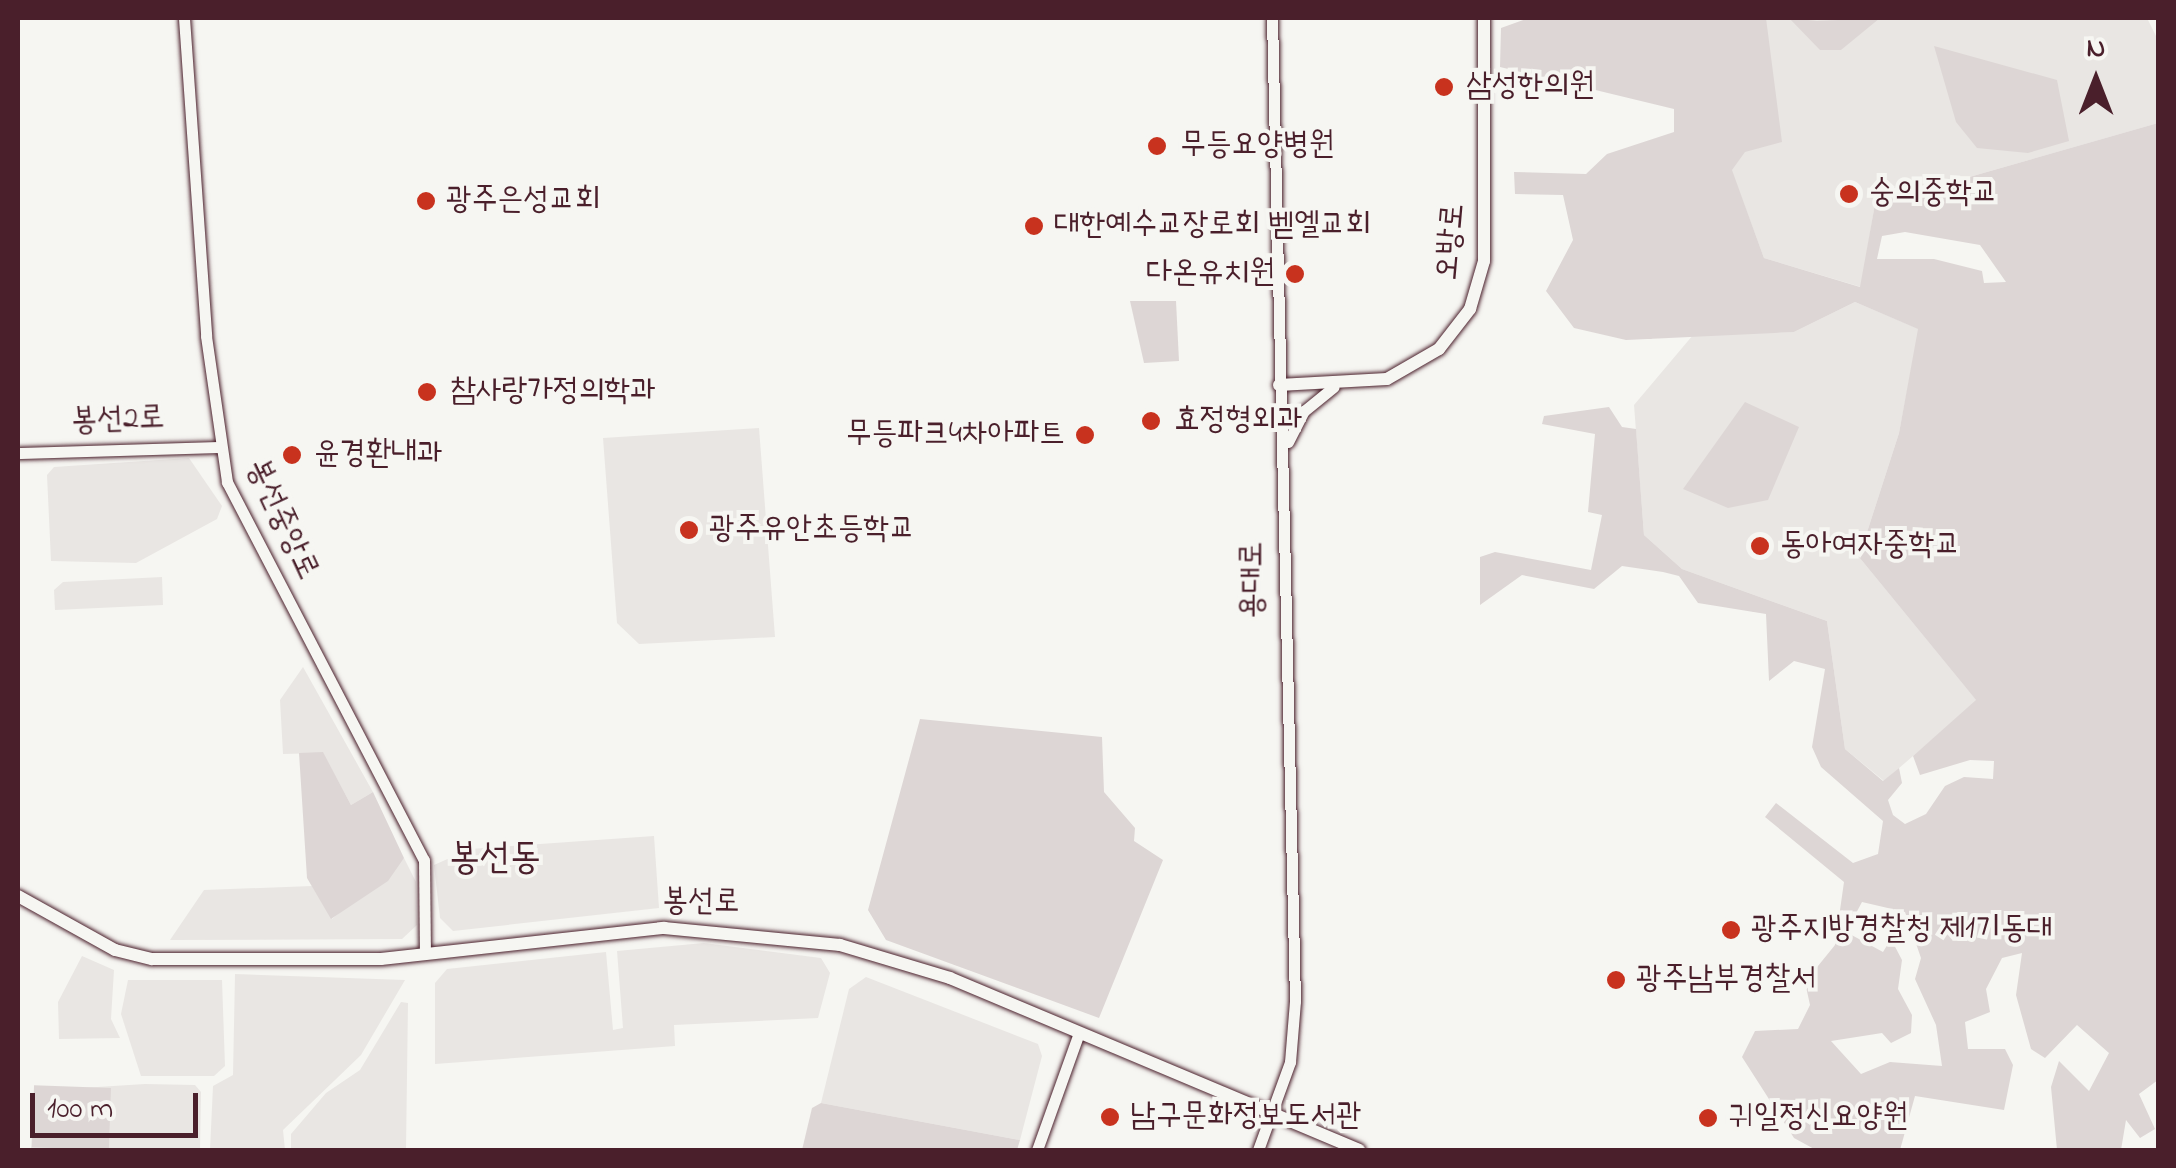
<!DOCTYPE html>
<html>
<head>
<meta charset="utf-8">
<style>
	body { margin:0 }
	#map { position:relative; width:2176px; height:1168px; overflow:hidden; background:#f6f6f2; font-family:"Indie Flower","Poor Story",sans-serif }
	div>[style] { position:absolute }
	.built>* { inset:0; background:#e9e6e3 }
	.green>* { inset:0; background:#ddd6d5; transform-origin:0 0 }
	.roads { filter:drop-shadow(0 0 2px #4a1f2b) drop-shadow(0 0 2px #4a1f2b) }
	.tertiary>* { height:11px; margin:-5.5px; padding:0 5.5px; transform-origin:5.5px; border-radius:5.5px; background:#f6f6f2 }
	.secondary>* { height:12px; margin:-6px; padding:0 6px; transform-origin:6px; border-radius:6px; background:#f6f6f2 }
	.dots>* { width:28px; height:28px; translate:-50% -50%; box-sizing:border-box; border:5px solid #f6f6f2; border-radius:50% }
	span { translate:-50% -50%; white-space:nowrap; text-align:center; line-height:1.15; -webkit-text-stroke:8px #f6f6f2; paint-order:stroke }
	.poi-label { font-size:32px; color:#4a1f2b }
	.left { translate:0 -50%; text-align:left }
	.right { translate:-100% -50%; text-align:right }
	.street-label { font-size:32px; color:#4a1f2b }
	.quarter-label { font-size:38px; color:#4a1f2b }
	.frame { position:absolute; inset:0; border:20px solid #4a1f2b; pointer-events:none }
	.north { position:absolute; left:2046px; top:30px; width:100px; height:100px; -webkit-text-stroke:8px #f6f6f2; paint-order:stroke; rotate:0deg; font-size:28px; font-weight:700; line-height:40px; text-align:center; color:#4a1f2b }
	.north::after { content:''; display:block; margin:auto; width:35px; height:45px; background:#4a1f2b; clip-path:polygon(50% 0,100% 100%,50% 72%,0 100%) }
	.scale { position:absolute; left:30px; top:1093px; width:168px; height:45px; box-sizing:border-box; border:5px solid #4a1f2b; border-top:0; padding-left:12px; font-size:30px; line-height:35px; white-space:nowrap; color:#4a1f2b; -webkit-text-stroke:8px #f6f6f2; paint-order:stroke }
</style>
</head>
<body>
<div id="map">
	<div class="built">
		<div style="clip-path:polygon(1718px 18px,2147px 18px,2158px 40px,2158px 123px,1875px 204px,1861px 287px,1764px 258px,1731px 169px)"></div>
		<div style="clip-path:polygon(1855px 302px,1919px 329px,1899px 433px,1859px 557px,1977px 701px,1884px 781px,1845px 749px,1827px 621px,1682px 569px,1644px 535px,1634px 405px,1693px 335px,1794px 332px)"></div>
		<div style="clip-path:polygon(759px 428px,775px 637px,639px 644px,617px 623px,603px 438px)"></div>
		<div style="clip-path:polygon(189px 458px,222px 506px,217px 519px,136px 563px,51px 561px,47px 475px,54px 467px)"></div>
		<div style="clip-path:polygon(162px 577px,163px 605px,55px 610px,54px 590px,63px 582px)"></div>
		<div style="clip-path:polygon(303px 667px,373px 792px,351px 805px,323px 753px,283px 754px,280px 700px)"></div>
		<div style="clip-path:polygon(654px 836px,659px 908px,453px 931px,440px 918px,434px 865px,470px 849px)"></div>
		<div style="clip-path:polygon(404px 858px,416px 882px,417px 925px,402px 939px,170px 940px,204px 890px,312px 886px,332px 919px)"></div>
		<div style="clip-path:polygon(704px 943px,821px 958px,830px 973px,818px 1018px,674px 1025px,675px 1046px,435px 1064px,435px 983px,447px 969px,606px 952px,613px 1030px,623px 1028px,617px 951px)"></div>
		<div style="clip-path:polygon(82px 956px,114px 970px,111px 1019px,120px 1038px,59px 1039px,58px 1002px)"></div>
		<div style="clip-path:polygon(235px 974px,405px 980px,361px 1055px,283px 1130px,285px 1150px,210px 1150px,213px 1086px,233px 1075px)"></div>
		<div style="clip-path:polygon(866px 977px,1038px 1044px,1042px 1056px,1020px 1140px,821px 1103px,849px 989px)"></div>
		<div style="clip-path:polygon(128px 980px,222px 980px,225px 1066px,214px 1076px,141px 1076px,121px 1014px)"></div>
		<div style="clip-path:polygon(401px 1002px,408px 1003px,406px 1150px,291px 1150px,291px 1134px,326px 1093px,360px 1070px)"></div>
		<div style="clip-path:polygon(145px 1084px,195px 1085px,201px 1092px,200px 1150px,31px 1150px,34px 1091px)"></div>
	</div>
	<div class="green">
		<div style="clip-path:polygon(evenodd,1529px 18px,1766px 18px,1782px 142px,1745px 152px,1732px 170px,1764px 258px,1860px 287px,1875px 204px,2158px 123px,2158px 1080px,2139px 1094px,2155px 1129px,2140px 1138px,2126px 1120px,2121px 1150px,2057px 1150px,2051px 1087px,2059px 1061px,2089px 1091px,2109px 1053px,2077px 1025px,2045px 1058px,2031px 1049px,2016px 995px,2022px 953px,2002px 958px,1986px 989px,1990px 1012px,1965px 1022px,1968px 1049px,2005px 1049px,2013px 1065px,2004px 1110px,1915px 1096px,1900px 1150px,1816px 1150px,1794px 1138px,1742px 1057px,1755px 1031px,1798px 1029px,1810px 1005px,1805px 982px,1835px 945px,1844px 882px,1765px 817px,1776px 803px,1853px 863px,1878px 854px,1883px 821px,1821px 767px,1812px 747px,1825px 669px,1794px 661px,1769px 681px,1766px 614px,1698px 603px,1679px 576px,1663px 572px,1622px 566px,1594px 589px,1522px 575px,1480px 605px,1480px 557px,1495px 552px,1591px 570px,1602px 515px,1588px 512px,1595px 434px,1542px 424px,1544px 416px,1609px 407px,1622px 427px,1636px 429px,1644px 535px,1682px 569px,1827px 621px,1845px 749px,1883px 781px,1899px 768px,1902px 783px,1888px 800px,1893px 815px,1905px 824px,1926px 814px,1945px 786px,1964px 777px,1993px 779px,1994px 761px,1970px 760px,1920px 775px,1913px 756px,1976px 700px,1859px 557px,1899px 433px,1918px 329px,1855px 302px,1794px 332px,1626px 340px,1574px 328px,1546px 291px,1573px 240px,1563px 195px,1515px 194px,1514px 172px,1586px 174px,1607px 154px,1674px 132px,1674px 109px,1500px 67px,1501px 28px,1529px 18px,1905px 232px,1980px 245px,2006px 282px,1984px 283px,1982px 271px,1934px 259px,1877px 259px,1882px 236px,1905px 232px,1529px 18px,1862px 902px,1905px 912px,1921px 958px,1915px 979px,1936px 1025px,1942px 1066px,1890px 1062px,1861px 1074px,1831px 1041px,1882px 1033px,1891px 1043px,1911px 1033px,1912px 1015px,1898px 989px,1902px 960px,1891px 939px,1883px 952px,1846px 932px,1862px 902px)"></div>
		<div style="clip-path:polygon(1789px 18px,1817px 21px,1880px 18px,1841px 50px,1820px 50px)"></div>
		<div style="clip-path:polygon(1934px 46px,2057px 80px,2069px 141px,2028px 153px,1977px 148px,1956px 122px)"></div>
		<div style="clip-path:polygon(1130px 301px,1176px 301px,1179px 361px,1144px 363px)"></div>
		<div style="clip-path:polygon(1745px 402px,1799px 427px,1768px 500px,1728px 508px,1683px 489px)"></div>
		<div style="clip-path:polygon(920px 719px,1102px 737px,1104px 792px,1135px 828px,1134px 841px,1163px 860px,1099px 1018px,886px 940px,868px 910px)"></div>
		<div style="clip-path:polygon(323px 752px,351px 805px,373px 792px,404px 858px,388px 881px,331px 919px,307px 878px,299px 753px)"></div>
		<div style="left:111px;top:1088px;width:62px;height:77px;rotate:92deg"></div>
		<div style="clip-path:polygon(821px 1103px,1020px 1140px,1017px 1150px,802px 1150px,812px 1108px)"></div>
	</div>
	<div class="roads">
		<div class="tertiary">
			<div style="left:184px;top:18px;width:319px;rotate:86deg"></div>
			<div style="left:206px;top:336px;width:148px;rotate:81.8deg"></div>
			<div style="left:227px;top:482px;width:426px;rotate:62.5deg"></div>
			<div style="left:424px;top:860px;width:93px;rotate:89.4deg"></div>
			<div style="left:1288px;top:442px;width:35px;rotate:-63deg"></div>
			<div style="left:1304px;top:411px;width:38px;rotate:-39deg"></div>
			<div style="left:18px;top:453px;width:203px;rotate:-1.7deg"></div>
			<div style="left:1037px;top:1150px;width:124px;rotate:-70.3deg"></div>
			<div style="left:1258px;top:1150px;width:94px;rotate:-70deg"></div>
			<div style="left:1290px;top:1062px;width:61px;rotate:-85.3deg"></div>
			<div style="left:1295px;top:1001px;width:983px;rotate:-91.34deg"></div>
		</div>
		<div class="secondary">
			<div style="left:1279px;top:385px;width:108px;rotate:-3.2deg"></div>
			<div style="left:1387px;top:379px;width:60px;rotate:-30deg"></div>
			<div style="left:1439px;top:349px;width:51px;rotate:-52.2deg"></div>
			<div style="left:1470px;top:309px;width:50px;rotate:-73.7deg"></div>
			<div style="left:1484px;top:261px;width:243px;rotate:-90deg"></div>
			<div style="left:18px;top:896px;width:111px;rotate:29.1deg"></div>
			<div style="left:115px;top:950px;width:38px;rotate:14deg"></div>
			<div style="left:152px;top:959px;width:229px"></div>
			<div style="left:381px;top:959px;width:285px;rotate:-6.3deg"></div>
			<div style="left:664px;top:928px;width:177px;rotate:5.5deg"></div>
			<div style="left:840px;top:945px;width:115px;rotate:16.7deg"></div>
			<div style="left:950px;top:978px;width:444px;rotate:22.8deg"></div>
		</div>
	</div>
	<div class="dots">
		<div style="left:1444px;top:87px;background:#c8321e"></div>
		<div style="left:1157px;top:146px;background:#c8321e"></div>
		<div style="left:1849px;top:194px;background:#c8321e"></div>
		<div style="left:426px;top:201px;background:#c8321e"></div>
		<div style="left:1034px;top:226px;background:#c8321e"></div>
		<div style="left:1295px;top:274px;background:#c8321e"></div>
		<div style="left:427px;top:392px;background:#c8321e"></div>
		<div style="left:1151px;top:421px;background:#c8321e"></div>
		<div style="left:1085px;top:435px;background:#c8321e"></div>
		<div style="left:292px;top:455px;background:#c8321e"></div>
		<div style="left:689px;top:530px;background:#c8321e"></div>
		<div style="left:1760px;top:546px;background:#c8321e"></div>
		<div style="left:1731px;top:930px;background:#c8321e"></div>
		<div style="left:1616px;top:980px;background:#c8321e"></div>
		<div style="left:1110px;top:1117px;background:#c8321e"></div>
		<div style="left:1708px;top:1118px;background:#c8321e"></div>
	</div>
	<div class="poi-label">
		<span class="left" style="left:1466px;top:87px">삼성한의원</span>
		<span class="left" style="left:1180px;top:146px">무등요양병원</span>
		<span class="left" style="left:1869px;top:194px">숭의중학교</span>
		<span class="left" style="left:446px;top:201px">광주은성교회</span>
		<span class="left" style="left:1054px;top:226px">대한예수교장로회 벧엘교회</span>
		<span class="right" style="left:1275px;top:274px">다온유치원</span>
		<span class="left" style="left:450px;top:392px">참사랑가정의학과</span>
		<span class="left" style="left:1174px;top:421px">효정형외과</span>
		<span class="right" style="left:1065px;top:435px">무등파크4차아파트</span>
		<span class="left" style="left:314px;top:455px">윤경환내과</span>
		<span class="left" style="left:709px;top:530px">광주유안초등학교</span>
		<span class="left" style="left:1780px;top:546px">동아여자중학교</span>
		<span class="left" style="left:1751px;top:930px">광주지방경찰청 제1기동대</span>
		<span class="left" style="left:1636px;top:980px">광주남부경찰서</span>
		<span class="left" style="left:1130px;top:1117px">남구문화정보도서관</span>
		<span class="left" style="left:1728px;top:1118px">귀일정신요양원</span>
	</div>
	<div class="street-label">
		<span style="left:1452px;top:242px;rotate:-85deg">오방로</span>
		<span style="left:118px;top:421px;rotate:-2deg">봉선2로</span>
		<span style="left:281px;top:520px;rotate:65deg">봉선중앙로</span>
		<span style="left:1254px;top:580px;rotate:-90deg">용대로</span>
		<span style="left:701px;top:903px;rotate:1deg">봉선로</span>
	</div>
	<div class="quarter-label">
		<span style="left:495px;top:860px">봉선동</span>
	</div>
	<div class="frame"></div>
	<div class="north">N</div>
	<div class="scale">100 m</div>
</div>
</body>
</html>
